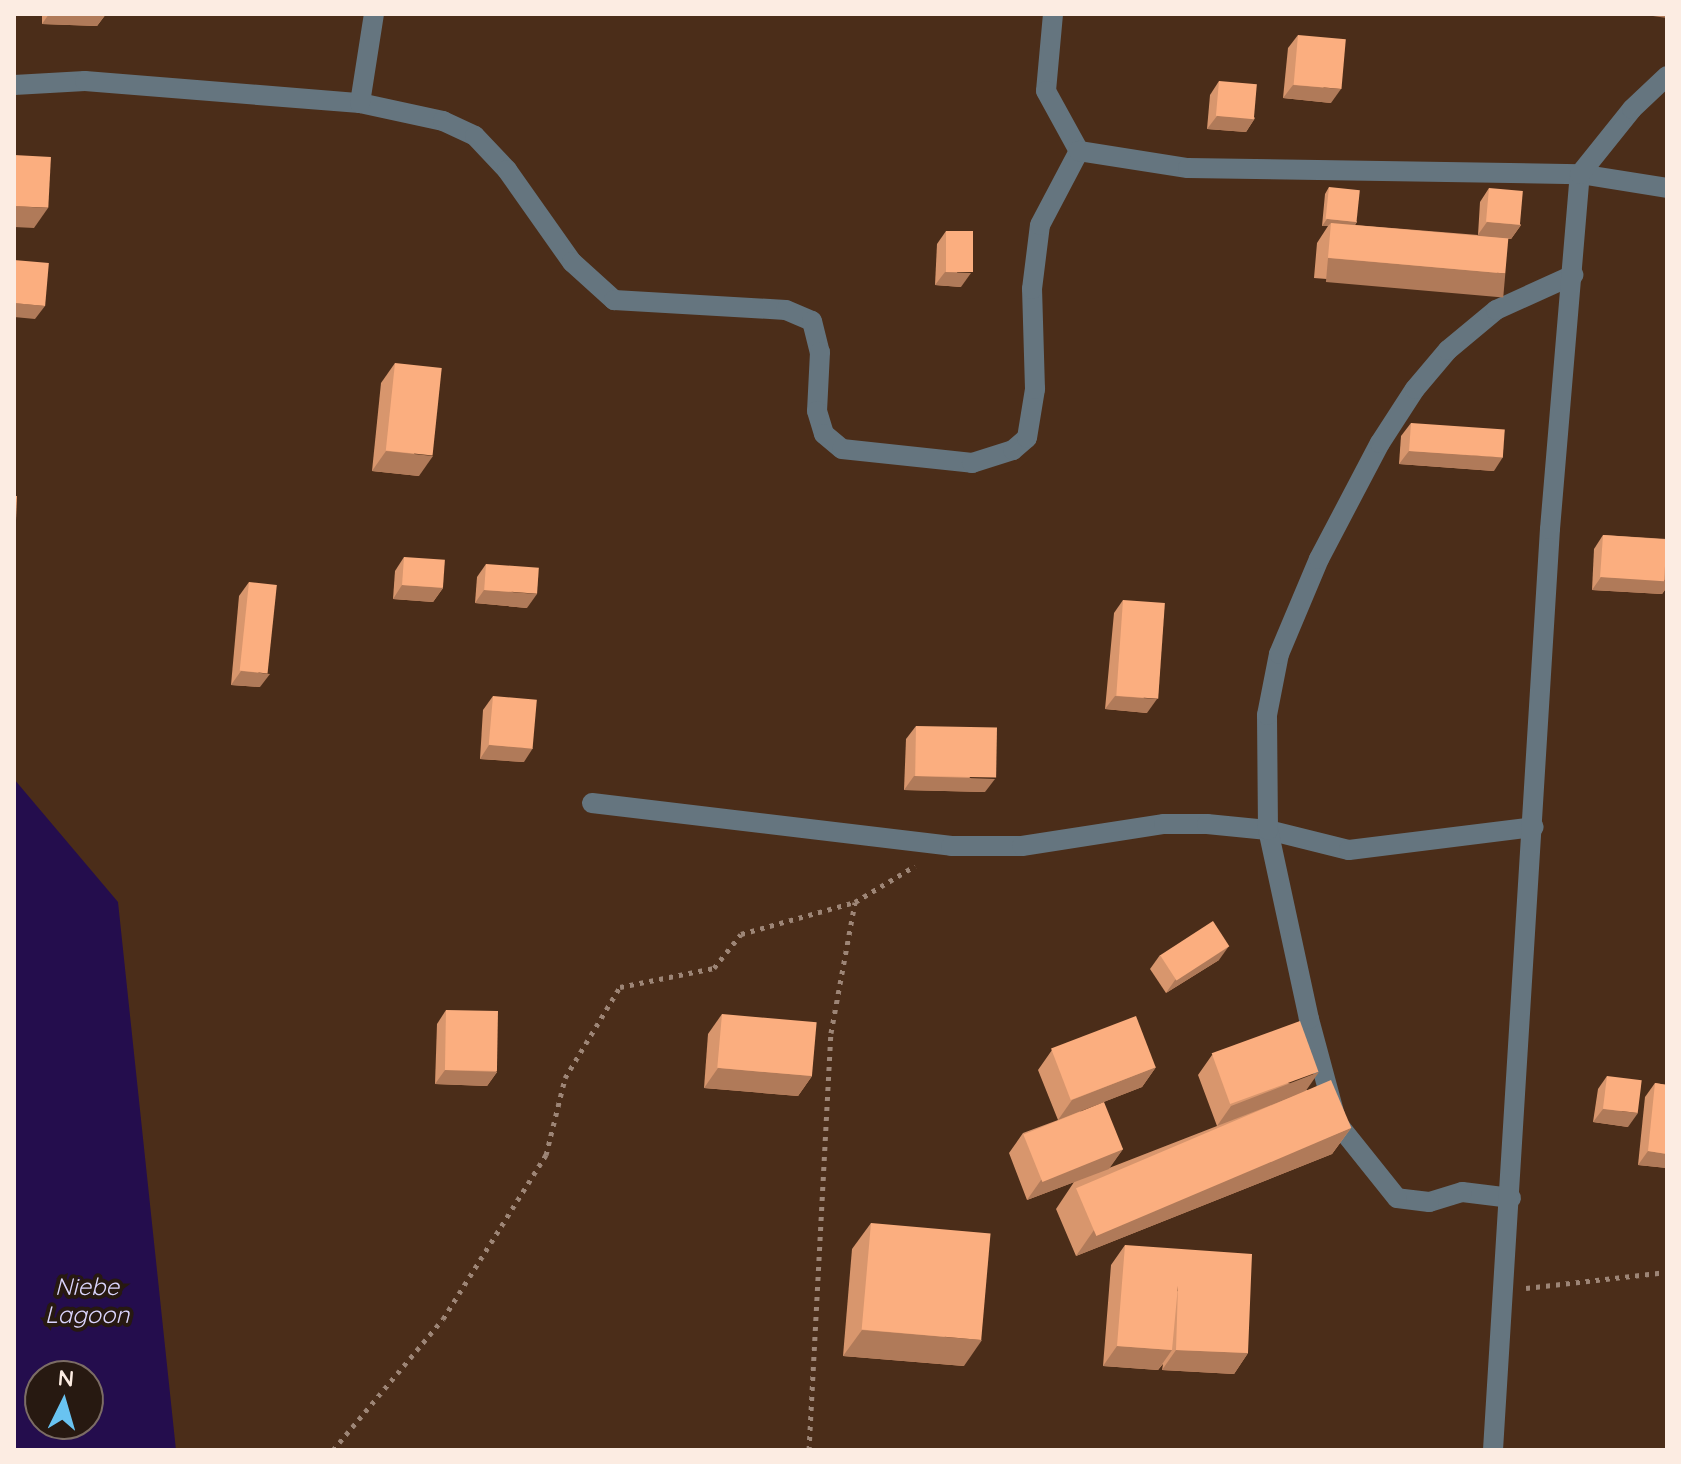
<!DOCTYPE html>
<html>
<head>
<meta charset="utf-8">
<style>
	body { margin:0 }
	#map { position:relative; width:1681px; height:1464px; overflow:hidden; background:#4b2d19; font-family:Quicksand,sans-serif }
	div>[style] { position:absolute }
	.water>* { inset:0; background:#240d4d }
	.path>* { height:5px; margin-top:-2.5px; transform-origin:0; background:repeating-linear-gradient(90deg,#9d8576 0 4px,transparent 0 10px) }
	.street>* { height:20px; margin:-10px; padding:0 10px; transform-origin:10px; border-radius:10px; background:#65757f }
	.wall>* { inset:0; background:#d8966d }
	.shaded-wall>* { inset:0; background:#b07a59; transform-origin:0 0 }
	.building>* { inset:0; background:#fbae7f; transform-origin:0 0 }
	span { translate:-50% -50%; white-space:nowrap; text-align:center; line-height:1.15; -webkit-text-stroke:8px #271911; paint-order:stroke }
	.water-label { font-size:24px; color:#dbd5fd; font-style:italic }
	.frame { position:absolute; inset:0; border:16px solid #fcece2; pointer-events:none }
	.north { position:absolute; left:24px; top:1360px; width:80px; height:80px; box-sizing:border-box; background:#271911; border:2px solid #7c6d65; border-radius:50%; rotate:5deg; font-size:22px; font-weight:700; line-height:32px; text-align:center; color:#fcece2 }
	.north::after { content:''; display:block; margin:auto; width:28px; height:36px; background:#69c3f1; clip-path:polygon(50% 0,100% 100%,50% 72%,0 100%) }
</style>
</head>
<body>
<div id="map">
	<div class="water">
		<div style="clip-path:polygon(evenodd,14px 779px,118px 902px,176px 1450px,14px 1450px,14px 779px,40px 1376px,88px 1376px,88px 1424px,40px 1424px,40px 1376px)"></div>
	</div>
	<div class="path">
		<div style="left:1526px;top:1288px;width:142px;rotate:-6.5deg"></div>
		<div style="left:333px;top:1450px;width:171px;rotate:-50deg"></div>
		<div style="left:443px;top:1319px;width:194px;rotate:-57.9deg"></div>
		<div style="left:546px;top:1155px;width:79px;rotate:-76.1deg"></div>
		<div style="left:565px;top:1078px;width:106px;rotate:-58.9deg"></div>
		<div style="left:620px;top:987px;width:96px;rotate:-11.4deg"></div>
		<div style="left:714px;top:968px;width:43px;rotate:-51.5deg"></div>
		<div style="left:741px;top:934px;width:118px;rotate:-15.7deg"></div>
		<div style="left:855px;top:902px;width:70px;rotate:-31deg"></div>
		<div style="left:809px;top:1450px;width:418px;rotate:-87deg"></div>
		<div style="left:831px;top:1033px;width:133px;rotate:-79.6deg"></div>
	</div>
	<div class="street">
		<div style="left:1053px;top:14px;width:77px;rotate:95.2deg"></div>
		<div style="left:1046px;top:91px;width:68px;rotate:61.2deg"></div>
		<div style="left:14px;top:85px;width:71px;rotate:-3.2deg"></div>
		<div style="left:85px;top:81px;width:276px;rotate:4.6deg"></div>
		<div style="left:360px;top:103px;width:85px;rotate:12.2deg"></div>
		<div style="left:443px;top:121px;width:35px;rotate:25deg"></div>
		<div style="left:475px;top:136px;width:47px;rotate:46.7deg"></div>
		<div style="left:507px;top:170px;width:113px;rotate:54.8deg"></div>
		<div style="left:572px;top:262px;width:57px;rotate:42.1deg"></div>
		<div style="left:614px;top:300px;width:172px;rotate:3.3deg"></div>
		<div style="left:786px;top:310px;width:28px;rotate:23deg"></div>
		<div style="left:812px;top:321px;width:32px;rotate:76deg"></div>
		<div style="left:820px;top:352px;width:59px;rotate:92.9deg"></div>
		<div style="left:817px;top:411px;width:24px;rotate:73deg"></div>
		<div style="left:824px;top:434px;width:23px;rotate:40deg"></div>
		<div style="left:842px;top:449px;width:131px;rotate:6.1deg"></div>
		<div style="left:972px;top:463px;width:43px;rotate:-17.6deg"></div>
		<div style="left:1013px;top:450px;width:18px;rotate:-41deg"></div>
		<div style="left:1027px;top:438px;width:50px;rotate:-80.7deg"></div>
		<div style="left:1035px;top:389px;width:100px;rotate:-91.7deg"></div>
		<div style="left:1032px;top:289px;width:64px;rotate:-82.9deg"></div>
		<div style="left:1040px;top:225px;width:84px;rotate:-62.2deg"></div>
		<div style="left:360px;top:103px;width:90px;rotate:-81.1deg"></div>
		<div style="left:1079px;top:151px;width:110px;rotate:8.9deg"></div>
		<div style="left:1188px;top:168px;width:392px;rotate:0.9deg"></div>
		<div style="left:1580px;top:174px;width:88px;rotate:9.1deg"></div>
		<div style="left:592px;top:803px;width:362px;rotate:6.8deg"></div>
		<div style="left:951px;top:846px;width:71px"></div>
		<div style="left:1022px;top:846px;width:144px;rotate:-8.8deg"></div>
		<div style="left:1164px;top:824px;width:43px"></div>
		<div style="left:1207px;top:824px;width:61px;rotate:5.6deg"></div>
		<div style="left:1268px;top:830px;width:83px;rotate:13.9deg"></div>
		<div style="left:1349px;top:850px;width:186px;rotate:-7.1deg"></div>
		<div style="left:1511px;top:1198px;width:49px;rotate:-173deg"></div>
		<div style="left:1462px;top:1192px;width:34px;rotate:163deg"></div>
		<div style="left:1429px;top:1202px;width:32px;rotate:-173deg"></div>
		<div style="left:1397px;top:1198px;width:96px;rotate:-128.7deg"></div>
		<div style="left:1337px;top:1123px;width:108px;rotate:-105.1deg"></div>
		<div style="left:1309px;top:1019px;width:193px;rotate:-102.2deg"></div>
		<div style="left:1268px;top:830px;width:115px;rotate:-90.5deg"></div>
		<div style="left:1267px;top:715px;width:62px;rotate:-78.9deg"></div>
		<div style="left:1279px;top:654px;width:103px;rotate:-67.2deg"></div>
		<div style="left:1319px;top:559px;width:131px;rotate:-62.3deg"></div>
		<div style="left:1380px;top:443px;width:64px;rotate:-57.1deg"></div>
		<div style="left:1415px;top:389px;width:51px;rotate:-49.8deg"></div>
		<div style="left:1448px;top:350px;width:62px;rotate:-39.8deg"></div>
		<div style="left:1496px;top:310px;width:85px;rotate:-24.4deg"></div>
		<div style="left:1493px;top:1450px;width:923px;rotate:-86.46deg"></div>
		<div style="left:1550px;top:529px;width:356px;rotate:-85.2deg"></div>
		<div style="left:1580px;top:174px;width:83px;rotate:-51.3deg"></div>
		<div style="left:1632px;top:109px;width:48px;rotate:-43.3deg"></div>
	</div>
	<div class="wall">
		<div style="clip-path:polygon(42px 14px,106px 14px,97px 26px,42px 24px)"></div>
		<div style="clip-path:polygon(1298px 35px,1331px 103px,1283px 98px,1288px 48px)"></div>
		<div style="clip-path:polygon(1219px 81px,1255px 118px,1246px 132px,1207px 129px,1210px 95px)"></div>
		<div style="clip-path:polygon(1329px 187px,1357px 222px,1355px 225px,1478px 235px,1480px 202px,1489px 188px,1521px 225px,1511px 239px,1508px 239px,1491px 292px,1314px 278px,1317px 243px,1328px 226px,1322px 226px,1325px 194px)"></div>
		<div style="clip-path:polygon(946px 231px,961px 287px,935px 285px,937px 244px)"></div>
		<div style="clip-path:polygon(395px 363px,419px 476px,372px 471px,381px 383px)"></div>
		<div style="clip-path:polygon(1411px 423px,1494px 471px,1399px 464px,1401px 436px)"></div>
		<div style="clip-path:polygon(1603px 535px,1667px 539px,1667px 587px,1662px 594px,1592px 590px,1594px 549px)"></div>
		<div style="clip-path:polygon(404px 557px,443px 588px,433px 602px,393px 599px,395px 571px)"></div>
		<div style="clip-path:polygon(486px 564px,527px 608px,475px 603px,477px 577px)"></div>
		<div style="clip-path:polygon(249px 582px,260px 687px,231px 685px,239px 596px)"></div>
		<div style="clip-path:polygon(1123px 600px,1147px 713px,1105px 709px,1114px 613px)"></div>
		<div style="clip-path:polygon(493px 696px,524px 762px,480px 759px,483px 710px)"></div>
		<div style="clip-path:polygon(916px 726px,985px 792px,904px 790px,906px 739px)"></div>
		<div style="clip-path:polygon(1160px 955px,1219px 960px,1166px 993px,1150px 969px)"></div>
		<div style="clip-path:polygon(446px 1010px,497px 1072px,487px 1086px,435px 1084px,437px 1024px)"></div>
		<div style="clip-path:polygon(722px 1014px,812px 1076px,798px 1096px,704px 1088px,708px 1034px)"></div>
		<div style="clip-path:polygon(1052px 1050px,1156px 1067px,1142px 1087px,1080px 1111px,1123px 1149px,1109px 1168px,1217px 1126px,1198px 1075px,1212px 1055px,1307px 1090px,1351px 1128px,1332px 1154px,1076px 1256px,1056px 1209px,1074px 1182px,1082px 1179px,1027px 1200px,1009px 1153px,1023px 1133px,1058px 1120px,1038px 1070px)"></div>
		<div style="clip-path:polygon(1607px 1076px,1628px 1127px,1593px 1122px,1598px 1089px)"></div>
		<div style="clip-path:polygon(1655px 1083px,1667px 1085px,1667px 1168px,1638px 1165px,1645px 1097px)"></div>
		<div style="clip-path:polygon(871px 1223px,964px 1366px,843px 1356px,852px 1249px)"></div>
		<div style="clip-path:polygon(1125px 1245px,1248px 1353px,1234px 1374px,1162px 1370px,1163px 1364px,1158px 1370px,1103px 1366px,1111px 1265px)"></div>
	</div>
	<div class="shaded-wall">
		<div style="clip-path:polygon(49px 14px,106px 14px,97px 26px,42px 24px)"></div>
		<div style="clip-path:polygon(1639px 14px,1667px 14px,1667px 18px)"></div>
		<div style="clip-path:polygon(1293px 85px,1341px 89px,1331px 103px,1283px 98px)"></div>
		<div style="clip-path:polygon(1217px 116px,1255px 118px,1246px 132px,1207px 129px)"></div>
		<div style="clip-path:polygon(14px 206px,48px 208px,34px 228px,14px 227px)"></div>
		<div style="clip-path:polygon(1327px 219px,1357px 222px,1352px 229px,1331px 223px,1328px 226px,1322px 226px)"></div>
		<div style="clip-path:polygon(1487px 222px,1521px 225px,1511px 239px,1477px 236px)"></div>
		<div style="left:1328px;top:258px;width:178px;height:24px;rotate:5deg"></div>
		<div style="clip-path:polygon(945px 272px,971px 273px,961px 287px,935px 285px)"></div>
		<div style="clip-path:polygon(14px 303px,45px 306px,35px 319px,14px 317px)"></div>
		<div style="clip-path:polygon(386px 451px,433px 456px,419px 476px,372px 471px)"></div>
		<div style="clip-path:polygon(1409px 451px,1503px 457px,1494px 471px,1399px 464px)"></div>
		<div style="clip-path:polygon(1601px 577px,1667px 580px,1667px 587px,1662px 594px,1592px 590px)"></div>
		<div style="clip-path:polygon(402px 585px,443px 588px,433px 602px,393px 599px)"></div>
		<div style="clip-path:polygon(484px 590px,537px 594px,527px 608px,475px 603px)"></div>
		<div style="clip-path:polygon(241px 671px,270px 674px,260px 687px,231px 685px)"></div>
		<div style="clip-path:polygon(1115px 696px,1157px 699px,1147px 713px,1105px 709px)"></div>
		<div style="clip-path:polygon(489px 745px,533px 748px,524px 762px,480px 759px)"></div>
		<div style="clip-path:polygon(914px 776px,995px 779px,985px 792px,904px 790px)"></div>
		<div style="clip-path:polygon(1229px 946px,1219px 960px,1166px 993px,1175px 980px)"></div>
		<div style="clip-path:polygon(1156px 1067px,1142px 1087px,1058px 1120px,1072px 1100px)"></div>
		<div style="clip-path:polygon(718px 1068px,812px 1076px,798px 1096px,704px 1088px)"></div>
		<div style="clip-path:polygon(445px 1070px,497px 1072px,487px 1086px,435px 1084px)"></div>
		<div style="clip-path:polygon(1319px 1072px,1305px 1092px,1217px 1126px,1231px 1106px)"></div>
		<div style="clip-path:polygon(1603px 1109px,1638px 1113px,1628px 1127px,1593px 1122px)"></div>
		<div style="clip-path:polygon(1351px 1128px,1332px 1154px,1076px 1256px,1094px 1230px)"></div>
		<div style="clip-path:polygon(1123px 1149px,1109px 1169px,1027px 1200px,1041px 1180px)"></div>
		<div style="clip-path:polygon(1648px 1151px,1667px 1154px,1667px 1168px,1638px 1165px)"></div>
		<div style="clip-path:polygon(862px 1330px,982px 1340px,964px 1366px,843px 1356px)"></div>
		<div style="clip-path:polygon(1117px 1346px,1172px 1350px,1158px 1370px,1103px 1366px)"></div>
		<div style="clip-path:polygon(1176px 1350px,1248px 1353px,1234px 1374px,1162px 1370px)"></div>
	</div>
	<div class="building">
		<div style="left:1298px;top:35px;width:48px;height:50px;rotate:5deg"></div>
		<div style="left:1219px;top:81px;width:38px;height:35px;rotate:5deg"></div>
		<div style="left:14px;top:155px;width:37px;height:51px;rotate:3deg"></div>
		<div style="left:1329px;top:187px;width:31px;height:32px;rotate:6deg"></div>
		<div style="left:1489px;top:188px;width:34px;height:34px;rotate:5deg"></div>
		<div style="left:1331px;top:223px;width:178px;height:35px;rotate:5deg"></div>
		<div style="left:946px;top:231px;width:27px;height:41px"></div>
		<div style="left:14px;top:260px;width:35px;height:43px;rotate:5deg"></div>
		<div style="left:395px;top:363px;width:47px;height:88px;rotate:6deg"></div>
		<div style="left:1411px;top:423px;width:94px;height:28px;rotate:4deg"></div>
		<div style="clip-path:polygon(14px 496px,17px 496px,15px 544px,14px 544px)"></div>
		<div style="left:1603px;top:535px;width:64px;height:42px;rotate:4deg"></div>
		<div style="left:404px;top:557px;width:41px;height:28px;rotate:4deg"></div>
		<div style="left:486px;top:564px;width:53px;height:26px;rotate:4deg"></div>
		<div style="left:249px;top:582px;width:28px;height:89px;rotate:6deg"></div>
		<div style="left:1123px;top:600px;width:42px;height:96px;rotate:4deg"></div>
		<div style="left:493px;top:696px;width:44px;height:49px;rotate:5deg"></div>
		<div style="left:916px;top:726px;width:81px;height:50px;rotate:1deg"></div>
		<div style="left:1213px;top:921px;width:30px;height:63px;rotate:57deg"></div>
		<div style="left:446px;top:1010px;width:52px;height:60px;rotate:1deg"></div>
		<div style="left:722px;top:1014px;width:95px;height:54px;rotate:5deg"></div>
		<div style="left:1136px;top:1016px;width:55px;height:91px;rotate:69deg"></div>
		<div style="left:1300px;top:1021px;width:54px;height:94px;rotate:70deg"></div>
		<div style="left:1607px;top:1076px;width:35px;height:33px;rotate:7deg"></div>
		<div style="left:1331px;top:1080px;width:52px;height:277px;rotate:67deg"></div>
		<div style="clip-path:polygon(1655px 1083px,1667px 1085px,1667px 1154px,1648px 1151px)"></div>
		<div style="left:1104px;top:1102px;width:51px;height:87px;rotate:68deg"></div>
		<div style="left:871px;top:1223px;width:120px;height:107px;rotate:5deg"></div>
		<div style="clip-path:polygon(1125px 1245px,1252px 1254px,1248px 1353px,1176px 1350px,1178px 1286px,1172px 1350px,1117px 1346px)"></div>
	</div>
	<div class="water-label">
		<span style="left:87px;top:1301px">Niebe<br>Lagoon</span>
	</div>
	<div class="frame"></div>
	<div class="north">N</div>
</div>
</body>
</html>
